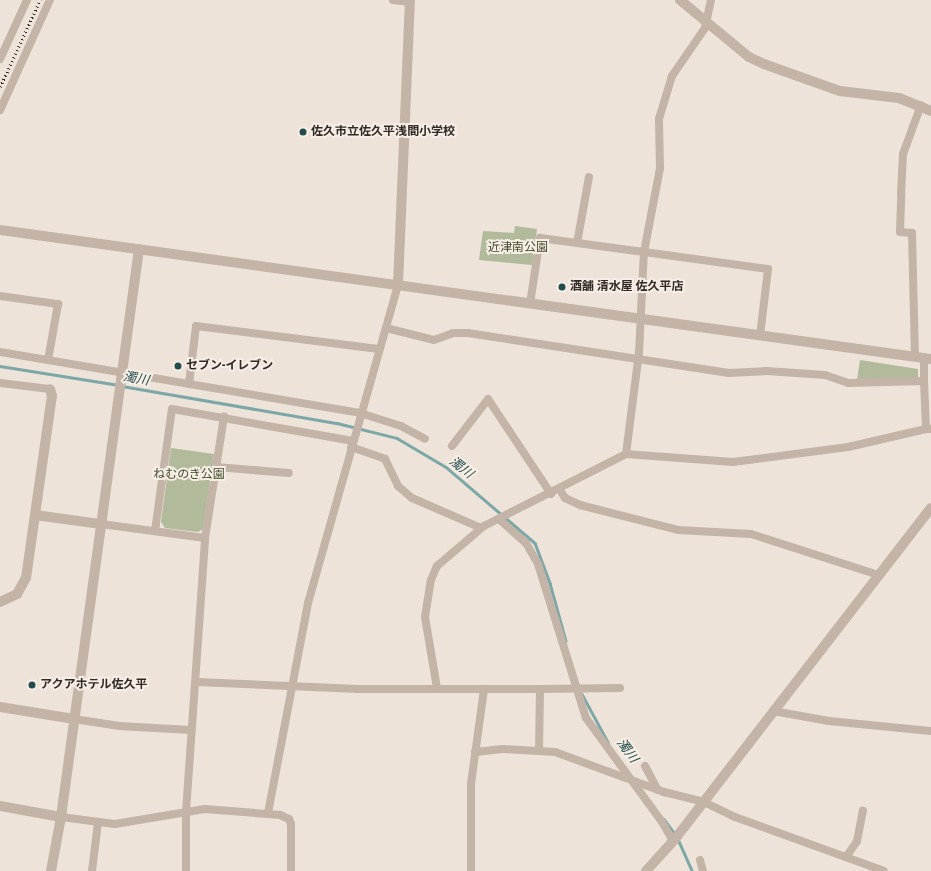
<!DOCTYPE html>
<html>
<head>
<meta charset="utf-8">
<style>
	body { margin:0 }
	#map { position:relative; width:931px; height:871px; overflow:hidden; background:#eee3d9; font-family:"Archivo Narrow","Noto Sans JP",sans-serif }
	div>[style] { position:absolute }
	.green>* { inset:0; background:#b1ba9b }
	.stream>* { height:2.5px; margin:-1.25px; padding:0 1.25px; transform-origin:1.25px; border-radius:1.25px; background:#7ca7a7 }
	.minor>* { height:8px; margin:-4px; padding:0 4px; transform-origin:4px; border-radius:4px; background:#c4b3a7 }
	.tertiary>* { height:10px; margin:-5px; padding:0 5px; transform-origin:5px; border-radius:5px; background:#c4b3a7 }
	.rail>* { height:2.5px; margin-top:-1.25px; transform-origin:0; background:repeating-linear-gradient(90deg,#312926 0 1px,transparent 0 4px) }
	.dots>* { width:11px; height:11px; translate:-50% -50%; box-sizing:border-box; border:2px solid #f6ede5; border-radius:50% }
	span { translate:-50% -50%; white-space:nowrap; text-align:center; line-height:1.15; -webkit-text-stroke:4px #f6ede5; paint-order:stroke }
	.poi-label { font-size:12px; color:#312926; font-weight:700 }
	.left { translate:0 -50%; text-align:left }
	.park-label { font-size:12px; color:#424c2d }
	.water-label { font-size:13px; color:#214c4d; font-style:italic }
</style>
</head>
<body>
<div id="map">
	<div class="green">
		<div style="clip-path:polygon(515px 226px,537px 229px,532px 265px,479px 260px,483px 231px,514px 233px)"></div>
		<div style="clip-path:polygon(860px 360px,918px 369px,918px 378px,857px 380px)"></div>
		<div style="clip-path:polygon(171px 448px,214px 454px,203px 529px,198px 532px,165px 528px,161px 522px)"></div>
	</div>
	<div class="stream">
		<div style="left:0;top:366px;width:120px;rotate:9.1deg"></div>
		<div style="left:122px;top:386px;width:218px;rotate:9.8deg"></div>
		<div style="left:337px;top:423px;width:62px;rotate:14deg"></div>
		<div style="left:397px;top:438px;width:57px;rotate:30.6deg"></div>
		<div style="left:446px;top:467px;width:117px;rotate:40.5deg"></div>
		<div style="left:535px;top:543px;width:43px;rotate:69.4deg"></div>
		<div style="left:550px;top:583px;width:60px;rotate:74.6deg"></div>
		<div style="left:582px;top:694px;width:55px;rotate:61.6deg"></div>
		<div style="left:664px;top:819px;width:19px;rotate:54deg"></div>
		<div style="left:678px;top:839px;width:35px;rotate:66deg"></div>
	</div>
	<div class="minor">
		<div style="left:393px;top:0;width:17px;rotate:7deg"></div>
		<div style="left:0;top:59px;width:65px;rotate:-65.4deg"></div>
		<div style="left:0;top:110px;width:121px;rotate:-65.6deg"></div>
		<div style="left:577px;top:243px;width:67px;rotate:-79.7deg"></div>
		<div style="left:0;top:296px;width:59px;rotate:7.9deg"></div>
		<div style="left:58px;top:304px;width:57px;rotate:100.1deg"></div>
		<div style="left:530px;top:304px;width:67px;rotate:-81.4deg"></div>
		<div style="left:540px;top:238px;width:105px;rotate:7.7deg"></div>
		<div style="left:644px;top:252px;width:125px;rotate:7.8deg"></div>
		<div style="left:768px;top:269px;width:67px;rotate:96.8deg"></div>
		<div style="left:386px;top:328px;width:49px;rotate:14deg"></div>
		<div style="left:434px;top:340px;width:20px;rotate:-20deg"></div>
		<div style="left:453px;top:333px;width:15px"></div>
		<div style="left:468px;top:333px;width:264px;rotate:8.7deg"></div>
		<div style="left:729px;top:373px;width:38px;rotate:-3deg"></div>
		<div style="left:767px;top:371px;width:58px;rotate:3.9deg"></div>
		<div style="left:825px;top:375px;width:24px;rotate:19deg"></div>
		<div style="left:848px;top:383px;width:76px;rotate:-1.5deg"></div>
		<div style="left:924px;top:381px;width:48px;rotate:87.6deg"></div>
		<div style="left:926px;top:429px;width:4px"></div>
		<div style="left:0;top:352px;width:365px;rotate:9.6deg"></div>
		<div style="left:360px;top:413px;width:43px;rotate:17.6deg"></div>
		<div style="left:401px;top:426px;width:27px;rotate:28deg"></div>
		<div style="left:915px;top:357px;width:124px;rotate:-91.4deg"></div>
		<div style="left:912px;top:233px;width:12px;rotate:-175deg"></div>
		<div style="left:900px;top:232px;width:38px;rotate:-88deg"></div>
		<div style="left:901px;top:194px;width:40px;rotate:-87.1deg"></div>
		<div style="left:903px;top:154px;width:52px;rotate:-69.8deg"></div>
		<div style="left:924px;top:381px;width:23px;rotate:-90deg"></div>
		<div style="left:0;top:383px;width:50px;rotate:6.8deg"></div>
		<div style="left:189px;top:384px;width:58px;rotate:-83.1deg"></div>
		<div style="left:196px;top:326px;width:184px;rotate:7.2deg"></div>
		<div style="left:452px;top:446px;width:59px;rotate:-52.5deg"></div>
		<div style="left:488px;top:399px;width:114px;rotate:56.4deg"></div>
		<div style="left:351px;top:447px;width:36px;rotate:19deg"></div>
		<div style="left:385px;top:459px;width:30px;rotate:64deg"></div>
		<div style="left:398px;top:486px;width:18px;rotate:41deg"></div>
		<div style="left:412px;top:498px;width:75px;rotate:23.5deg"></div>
		<div style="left:626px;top:454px;width:102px;rotate:-82.7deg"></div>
		<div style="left:639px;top:353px;width:101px;rotate:-87.2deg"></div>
		<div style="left:644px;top:252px;width:86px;rotate:-79.2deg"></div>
		<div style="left:660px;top:168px;width:49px;rotate:-91.2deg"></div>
		<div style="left:659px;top:119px;width:45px;rotate:-73.2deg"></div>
		<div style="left:672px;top:76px;width:58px;rotate:-55.5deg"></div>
		<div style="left:705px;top:28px;width:29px;rotate:-78deg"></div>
		<div style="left:216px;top:467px;width:73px;rotate:4.7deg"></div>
		<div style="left:560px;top:490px;width:9px;rotate:58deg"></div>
		<div style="left:565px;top:498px;width:17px;rotate:25deg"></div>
		<div style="left:580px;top:505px;width:101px;rotate:14.3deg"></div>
		<div style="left:678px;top:530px;width:73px;rotate:3.1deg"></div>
		<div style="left:751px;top:534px;width:134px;rotate:17.8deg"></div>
		<div style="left:499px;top:519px;width:36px;rotate:42deg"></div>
		<div style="left:526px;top:543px;width:24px;rotate:60deg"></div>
		<div style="left:538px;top:564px;width:161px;rotate:72.7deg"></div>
		<div style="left:586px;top:718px;width:129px;rotate:53.8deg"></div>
		<div style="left:662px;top:822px;width:22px;rotate:60deg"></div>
		<div style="left:101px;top:524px;width:105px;rotate:7.7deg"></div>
		<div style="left:155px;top:531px;width:123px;rotate:-82.1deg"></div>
		<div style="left:172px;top:409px;width:184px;rotate:10deg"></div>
		<div style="left:197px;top:682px;width:161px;rotate:2.5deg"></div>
		<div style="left:358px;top:689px;width:182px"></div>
		<div style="left:540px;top:689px;width:61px;rotate:90.9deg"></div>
		<div style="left:437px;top:688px;width:72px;rotate:-99.6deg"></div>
		<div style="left:425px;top:617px;width:37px;rotate:-81deg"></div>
		<div style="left:431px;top:580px;width:15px;rotate:-67deg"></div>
		<div style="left:437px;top:566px;width:62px;rotate:-40.4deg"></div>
		<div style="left:484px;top:526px;width:159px;rotate:-26.9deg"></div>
		<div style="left:626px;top:454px;width:107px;rotate:4.3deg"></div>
		<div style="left:733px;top:462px;width:116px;rotate:-7.4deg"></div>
		<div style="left:848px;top:447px;width:80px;rotate:-13deg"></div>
		<div style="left:540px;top:689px;width:80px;rotate:-0.7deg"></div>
		<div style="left:773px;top:711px;width:57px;rotate:10.1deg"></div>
		<div style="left:829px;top:721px;width:102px;rotate:5.6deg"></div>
		<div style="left:74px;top:719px;width:46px;rotate:8.8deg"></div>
		<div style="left:119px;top:726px;width:72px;rotate:3.2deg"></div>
		<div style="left:475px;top:752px;width:28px;rotate:-6deg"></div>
		<div style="left:503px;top:749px;width:52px;rotate:3.3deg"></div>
		<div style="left:555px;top:752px;width:116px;rotate:20.2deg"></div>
		<div style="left:664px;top:792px;width:41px;rotate:14deg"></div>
		<div style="left:704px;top:802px;width:34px;rotate:26deg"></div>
		<div style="left:735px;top:817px;width:158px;rotate:19.9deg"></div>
		<div style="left:645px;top:766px;width:27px;rotate:62deg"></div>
		<div style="left:268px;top:813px;width:214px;rotate:-79.2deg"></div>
		<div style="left:308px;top:603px;width:330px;rotate:-74.2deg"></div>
		<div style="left:61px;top:817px;width:54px;rotate:7.4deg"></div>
		<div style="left:115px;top:824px;width:91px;rotate:-9.5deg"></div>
		<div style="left:205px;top:809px;width:75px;rotate:4.6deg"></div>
		<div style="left:280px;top:815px;width:10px;rotate:24deg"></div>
		<div style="left:289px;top:819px;width:5px;rotate:68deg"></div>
		<div style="left:291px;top:824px;width:47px;rotate:90deg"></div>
		<div style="left:846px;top:857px;width:19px;rotate:-55deg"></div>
		<div style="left:857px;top:841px;width:31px;rotate:-79deg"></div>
		<div style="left:700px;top:860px;width:11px;rotate:75deg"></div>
		<div style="left:92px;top:871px;width:49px;rotate:-83deg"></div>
		<div style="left:186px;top:871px;width:59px;rotate:-90deg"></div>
		<div style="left:186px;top:812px;width:275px;rotate:-86deg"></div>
		<div style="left:205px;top:538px;width:123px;rotate:-81.1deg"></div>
		<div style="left:471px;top:871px;width:87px;rotate:-90deg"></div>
		<div style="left:471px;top:784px;width:96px;rotate:-82.2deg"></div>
	</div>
	<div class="tertiary">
		<div style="left:680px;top:0;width:89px;rotate:39.6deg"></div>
		<div style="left:749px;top:57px;width:17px;rotate:25deg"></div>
		<div style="left:764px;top:64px;width:81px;rotate:19.6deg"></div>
		<div style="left:840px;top:91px;width:59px;rotate:6.8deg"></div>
		<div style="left:899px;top:98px;width:35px;rotate:22deg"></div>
		<div style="left:0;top:230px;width:940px;rotate:7.89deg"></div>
		<div style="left:398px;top:285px;width:285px;rotate:-87.6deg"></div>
		<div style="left:35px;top:515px;width:67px;rotate:7.8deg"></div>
		<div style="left:0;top:602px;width:19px;rotate:-25deg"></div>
		<div style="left:17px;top:594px;width:18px;rotate:-61deg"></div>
		<div style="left:26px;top:578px;width:184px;rotate:-81.9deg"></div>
		<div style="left:52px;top:396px;width:7px;rotate:-106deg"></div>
		<div style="left:0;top:707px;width:75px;rotate:9.2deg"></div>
		<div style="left:0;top:806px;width:62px;rotate:10.2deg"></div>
		<div style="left:51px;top:871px;width:55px;rotate:-79.5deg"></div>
		<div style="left:61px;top:817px;width:573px;rotate:-82.18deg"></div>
		<div style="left:646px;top:871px;width:43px;rotate:-47.8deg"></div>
		<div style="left:675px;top:839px;width:418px;rotate:-52.3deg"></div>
	</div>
	<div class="rail">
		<div style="left:0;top:87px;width:96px;rotate:-65.3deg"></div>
	</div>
	<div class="dots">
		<div style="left:303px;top:132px;background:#214c4d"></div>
		<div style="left:562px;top:287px;background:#214c4d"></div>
		<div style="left:178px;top:366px;background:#214c4d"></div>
		<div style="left:32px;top:685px;background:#214c4d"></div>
	</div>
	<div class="poi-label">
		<span class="left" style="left:311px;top:132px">佐久市立佐久平浅間小学校</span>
		<span class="left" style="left:570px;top:287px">酒舗 清水屋 佐久平店</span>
		<span class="left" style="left:186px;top:366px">セブン-イレブン</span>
		<span class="left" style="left:40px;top:685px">アクアホテル佐久平</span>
	</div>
	<div class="park-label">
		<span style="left:518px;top:248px">近津南公園</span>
		<span style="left:189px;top:475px">ねむのき公園</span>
	</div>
	<div class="water-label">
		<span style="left:136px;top:379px;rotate:10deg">濁川</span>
		<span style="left:461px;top:468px;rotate:38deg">濁川</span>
		<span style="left:627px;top:751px;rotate:54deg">濁川</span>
	</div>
</div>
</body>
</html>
